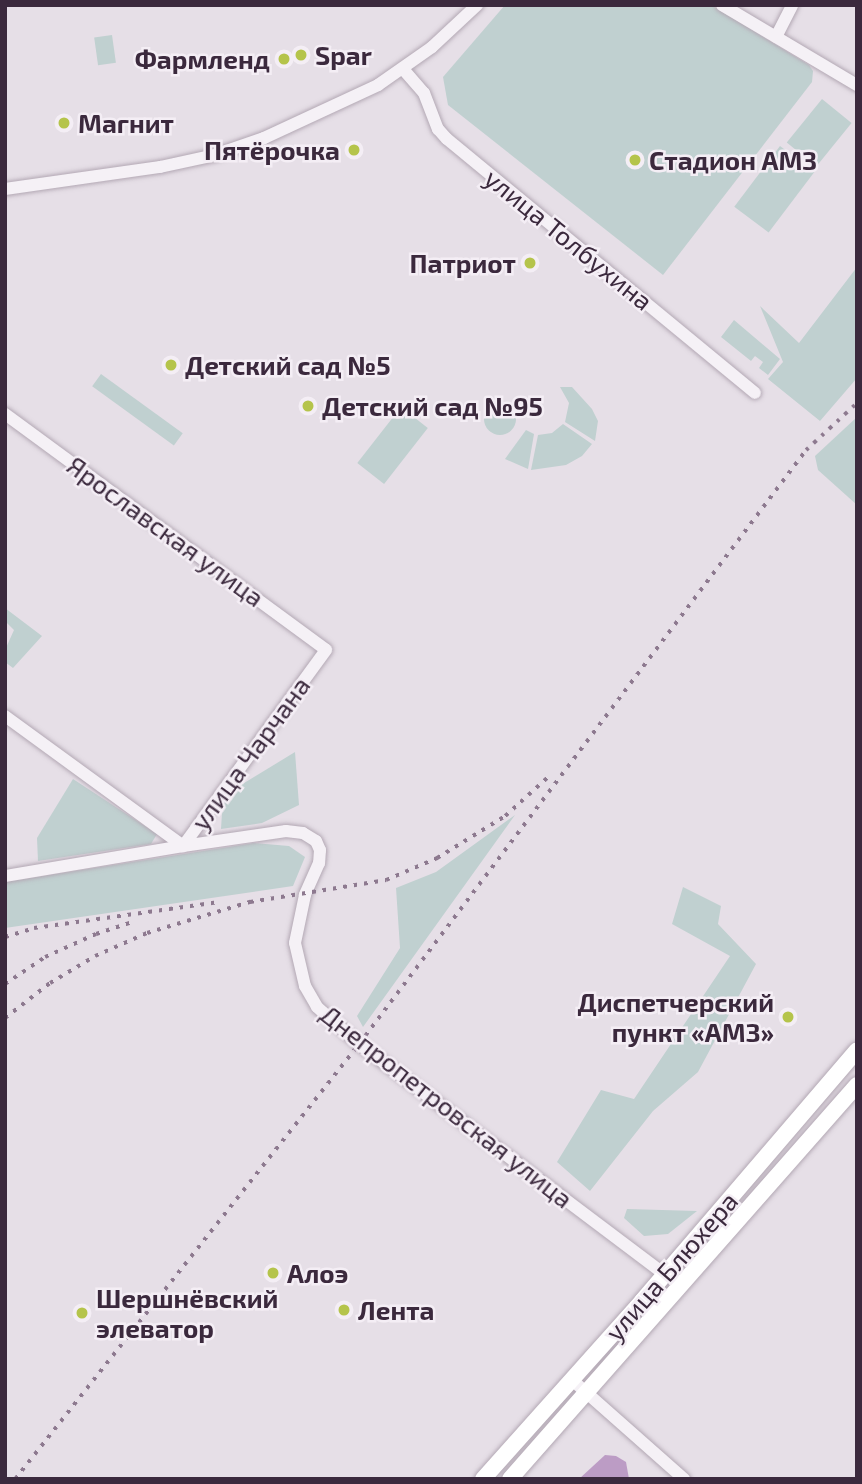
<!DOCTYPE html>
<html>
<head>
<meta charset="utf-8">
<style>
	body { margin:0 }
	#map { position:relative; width:862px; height:1484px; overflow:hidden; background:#e6dfe7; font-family:"Exo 2",sans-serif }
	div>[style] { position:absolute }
	.green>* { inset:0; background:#c0d0d0; transform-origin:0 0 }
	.round { border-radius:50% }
	.water>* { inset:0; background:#bc9cc5 }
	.roads { filter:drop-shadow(0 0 2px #b3a8b4) drop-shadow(0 0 2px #b3a8b4) }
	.minor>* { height:12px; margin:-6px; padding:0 6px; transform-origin:6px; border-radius:6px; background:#f5f1f6 }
	.major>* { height:16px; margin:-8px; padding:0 8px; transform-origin:8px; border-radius:8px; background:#fff }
	.rail>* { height:3.5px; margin-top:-1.75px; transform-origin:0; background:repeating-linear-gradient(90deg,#8d798f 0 3.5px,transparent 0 10.5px) }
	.dots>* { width:19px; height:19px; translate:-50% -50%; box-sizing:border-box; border:4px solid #f4eef5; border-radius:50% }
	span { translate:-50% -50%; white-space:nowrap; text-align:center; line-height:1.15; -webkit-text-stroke:5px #f4eef5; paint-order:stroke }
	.poi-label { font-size:26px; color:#3b293d; font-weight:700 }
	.left { translate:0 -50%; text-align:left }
	.right { translate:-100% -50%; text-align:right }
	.street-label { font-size:26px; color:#3b293d }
	.frame { position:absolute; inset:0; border:7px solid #3b293d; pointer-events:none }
</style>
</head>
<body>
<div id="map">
	<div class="green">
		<div style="clip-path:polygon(505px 5px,711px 5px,809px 65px,813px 71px,812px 82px,663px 275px,448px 105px,443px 77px)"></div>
		<div style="left:112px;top:35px;width:28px;height:18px;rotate:82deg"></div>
		<div style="left:822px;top:99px;width:38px;height:56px;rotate:39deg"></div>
		<div style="left:780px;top:146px;width:43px;height:76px;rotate:37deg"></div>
		<div style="clip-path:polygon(857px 267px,857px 378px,820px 421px,768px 379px,783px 362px,760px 306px,799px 343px)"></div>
		<div style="clip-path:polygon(734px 320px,780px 359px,768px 375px,759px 368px,763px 362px,755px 356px,751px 361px,721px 337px)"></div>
		<div style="left:101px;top:374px;width:101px;height:15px;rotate:36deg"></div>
		<div style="clip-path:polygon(560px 387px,572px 387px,592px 409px,598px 421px,595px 441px,565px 422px,569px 403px)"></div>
		<div class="round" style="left:484px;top:403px;width:32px;height:32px"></div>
		<div style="left:401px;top:407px;width:34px;height:71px;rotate:38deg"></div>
		<div style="clip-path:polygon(857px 417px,857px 505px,818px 470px,815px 456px)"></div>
		<div style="clip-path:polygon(563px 424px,592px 444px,582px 456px,566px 465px,531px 470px,538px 435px,552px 433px)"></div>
		<div style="clip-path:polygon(526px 430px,534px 434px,528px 469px,505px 459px)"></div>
		<div style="clip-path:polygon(5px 608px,42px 636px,13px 668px,5px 662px,5px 650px,14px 630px,5px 621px)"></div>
		<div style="clip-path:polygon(295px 752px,299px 805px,262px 823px,221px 829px,223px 796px)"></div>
		<div style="clip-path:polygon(73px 779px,157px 834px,151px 844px,38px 861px,37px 838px)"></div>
		<div style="clip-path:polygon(515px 815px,363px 1027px,357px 1016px,400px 948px,396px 888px,436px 872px)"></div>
		<div style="clip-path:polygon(254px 843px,289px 846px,305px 857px,293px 886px,5px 928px,5px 882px)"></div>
		<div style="clip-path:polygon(683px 887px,721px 906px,718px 924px,756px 964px,698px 1072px,653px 1111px,590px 1191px,557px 1162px,601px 1090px,634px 1099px,730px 956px,672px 924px)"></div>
		<div style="clip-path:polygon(627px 1209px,697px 1211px,668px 1234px,644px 1236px,624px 1218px)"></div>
	</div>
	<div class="water">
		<div style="clip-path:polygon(605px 1455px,616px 1456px,626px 1462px,629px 1479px,579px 1479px)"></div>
	</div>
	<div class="roads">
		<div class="minor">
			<div style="left:722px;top:5px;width:157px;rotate:30.7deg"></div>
			<div style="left:776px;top:37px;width:36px;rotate:-63deg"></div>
			<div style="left:403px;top:69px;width:32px;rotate:49deg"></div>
			<div style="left:424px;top:93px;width:39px;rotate:69deg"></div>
			<div style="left:438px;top:129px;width:13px;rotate:48deg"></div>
			<div style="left:447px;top:139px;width:399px;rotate:39.5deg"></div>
			<div style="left:5px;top:189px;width:157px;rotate:-8.1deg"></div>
			<div style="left:160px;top:167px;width:56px;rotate:-12.3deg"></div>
			<div style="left:215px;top:155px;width:52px;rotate:-19.1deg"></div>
			<div style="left:264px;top:138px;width:126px;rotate:-24.9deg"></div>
			<div style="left:378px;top:85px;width:66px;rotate:-35.1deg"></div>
			<div style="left:432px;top:47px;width:62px;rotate:-43deg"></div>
			<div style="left:5px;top:414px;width:398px;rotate:36.3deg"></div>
			<div style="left:326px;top:650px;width:243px;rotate:126.1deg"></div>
			<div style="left:183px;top:846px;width:181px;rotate:170.4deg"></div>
			<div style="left:5px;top:716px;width:220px;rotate:36.1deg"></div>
			<div style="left:183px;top:846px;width:104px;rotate:-8.3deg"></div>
			<div style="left:286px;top:831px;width:17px;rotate:7deg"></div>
			<div style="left:303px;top:833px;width:15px;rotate:32deg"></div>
			<div style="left:316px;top:841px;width:10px;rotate:66deg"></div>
			<div style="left:320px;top:850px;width:13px;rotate:94deg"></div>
			<div style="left:319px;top:863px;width:35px;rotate:114deg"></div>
			<div style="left:305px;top:895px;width:49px;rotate:101.8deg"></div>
			<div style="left:295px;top:943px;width:44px;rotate:76.9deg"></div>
			<div style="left:305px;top:986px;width:24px;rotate:60deg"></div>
			<div style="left:317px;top:1007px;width:56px;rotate:41.4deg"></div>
			<div style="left:359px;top:1044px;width:383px;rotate:37deg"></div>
			<div style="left:571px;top:1379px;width:151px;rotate:41.5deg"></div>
		</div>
		<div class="major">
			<div style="left:483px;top:1479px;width:239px;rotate:-48.2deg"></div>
			<div style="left:642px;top:1301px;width:330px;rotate:-49.4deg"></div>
			<div style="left:510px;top:1479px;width:525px;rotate:-48.63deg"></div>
		</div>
	</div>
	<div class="rail">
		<div style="left:5px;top:937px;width:30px;rotate:-17deg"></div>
		<div style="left:34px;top:928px;width:187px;rotate:-8deg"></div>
		<div style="left:5px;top:984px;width:48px;rotate:-34deg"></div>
		<div style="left:45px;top:957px;width:56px;rotate:-24.3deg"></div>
		<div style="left:96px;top:934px;width:41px;rotate:-18.4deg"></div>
		<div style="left:5px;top:1018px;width:57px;rotate:-37.9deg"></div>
		<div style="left:50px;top:983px;width:52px;rotate:-31deg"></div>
		<div style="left:95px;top:956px;width:57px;rotate:-23.9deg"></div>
		<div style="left:147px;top:933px;width:108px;rotate:-16.8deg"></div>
		<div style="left:250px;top:902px;width:138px;rotate:-9.2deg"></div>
		<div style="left:386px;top:880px;width:56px;rotate:-23.3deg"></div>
		<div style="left:437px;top:858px;width:80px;rotate:-31.7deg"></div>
		<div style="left:505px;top:816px;width:58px;rotate:-42.2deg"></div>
		<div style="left:15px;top:1479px;width:555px;rotate:-51.66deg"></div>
		<div style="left:359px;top:1044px;width:743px;rotate:-53.04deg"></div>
		<div style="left:806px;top:450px;width:69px;rotate:-42.7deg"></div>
	</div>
	<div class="dots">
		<div style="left:301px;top:55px;background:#b5c44b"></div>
		<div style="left:284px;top:59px;background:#b5c44b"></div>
		<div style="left:64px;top:123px;background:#b5c44b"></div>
		<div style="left:354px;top:150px;background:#b5c44b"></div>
		<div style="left:635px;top:160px;background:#b5c44b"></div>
		<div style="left:530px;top:263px;background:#b5c44b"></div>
		<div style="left:171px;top:365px;background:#b5c44b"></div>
		<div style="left:308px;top:406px;background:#b5c44b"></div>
		<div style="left:788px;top:1017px;background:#b5c44b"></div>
		<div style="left:273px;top:1273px;background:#b5c44b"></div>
		<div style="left:344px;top:1310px;background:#b5c44b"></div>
		<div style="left:82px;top:1313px;background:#b5c44b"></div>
	</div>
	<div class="poi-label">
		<span class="left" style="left:315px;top:55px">Spar</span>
		<span class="right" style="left:270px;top:59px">Фармленд</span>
		<span class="left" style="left:78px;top:123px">Магнит</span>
		<span class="right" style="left:340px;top:150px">Пятёрочка</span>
		<span class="left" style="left:649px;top:160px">Стадион АМЗ</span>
		<span class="right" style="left:516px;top:263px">Патриот</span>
		<span class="left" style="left:185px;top:365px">Детский сад №5</span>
		<span class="left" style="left:322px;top:406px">Детский сад №95</span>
		<span class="right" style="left:774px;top:1017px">Диспетчерский<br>пункт «АМЗ»</span>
		<span class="left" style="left:287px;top:1273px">Алоэ</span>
		<span class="left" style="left:96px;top:1313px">Шершнёвский<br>элеватор</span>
		<span class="left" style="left:358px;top:1310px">Лента</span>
	</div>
	<div class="street-label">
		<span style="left:569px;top:239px;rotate:39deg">улица Толбухина</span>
		<span style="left:166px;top:531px;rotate:36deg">Ярославская улица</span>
		<span style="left:250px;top:753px;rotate:-54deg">улица Чарчана</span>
		<span style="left:447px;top:1106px;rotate:38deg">Днепропетровская улица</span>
		<span style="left:671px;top:1266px;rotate:-49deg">улица Блюхера</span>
	</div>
	<div class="frame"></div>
</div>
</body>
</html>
